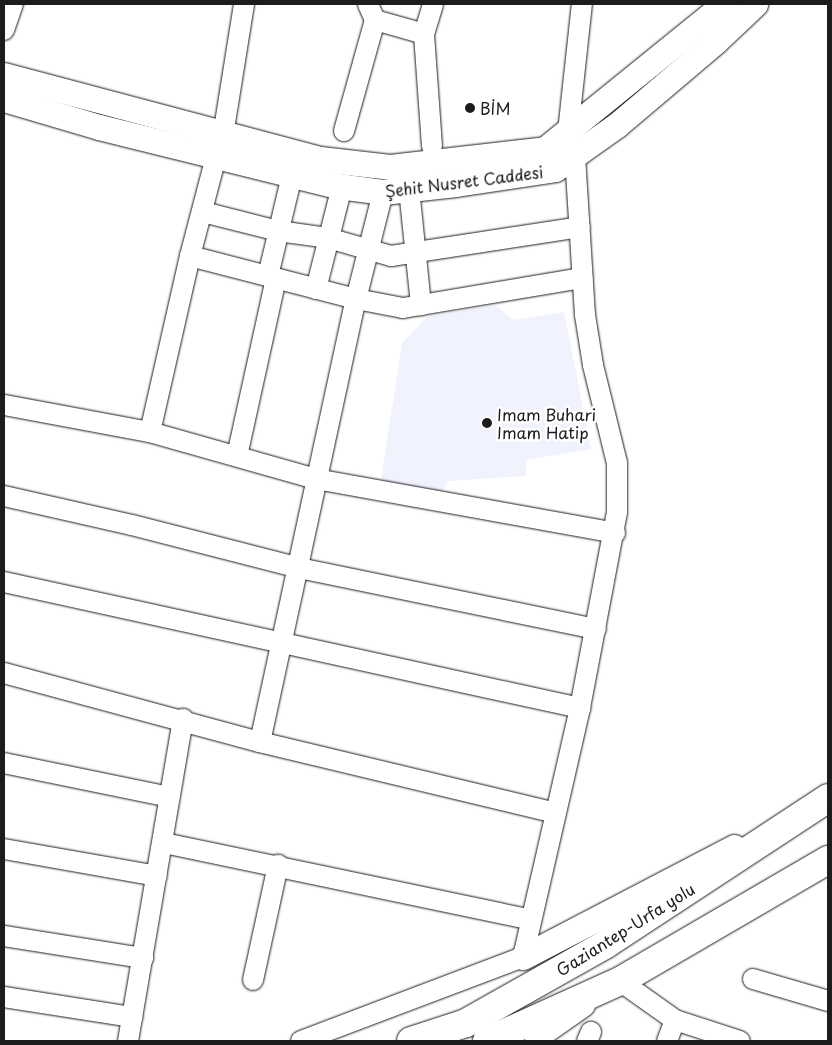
<!DOCTYPE html>
<html>
<head>
<meta charset="utf-8">
<style>
	body { margin:0 }
	#map { position:relative; width:832px; height:1045px; overflow:hidden; background:#fff; font-family:"Playpen Sans",sans-serif }
	div>[style] { position:absolute }
	.built>* { inset:0; background:#f0f2fe }
	.roads { filter:drop-shadow(0 0 1px #1c1c1c) drop-shadow(0 0 1px #1c1c1c) }
	.minor>* { height:20px; margin:-10px; padding:0 10px; transform-origin:10px; border-radius:10px; background:#fff }
	.major>* { height:25px; margin:-12.5px; padding:0 12.5px; transform-origin:12.5px; border-radius:12.5px; background:#fff }
	.highway>* { height:28px; margin:-14px; padding:0 14px; transform-origin:14px; border-radius:14px; background:#fff }
	.dots>* { width:14px; height:14px; translate:-50% -50%; box-sizing:border-box; border:2px solid #fff; border-radius:50% }
	span { translate:-50% -50%; white-space:nowrap; text-align:center; line-height:1.15; -webkit-text-stroke:5px #fff; paint-order:stroke }
	.poi-label { font-size:16px; color:#1c1c1c }
	.left { translate:0 -50%; text-align:left }
	.street-label { font-size:16px; color:#1c1c1c }
	.frame { position:absolute; inset:0; border:5px solid #1c1c1c; pointer-events:none }
</style>
</head>
<body>
<div id="map">
	<div class="built">
		<div style="clip-path:polygon(495px 305px,513px 320px,564px 312px,591px 449px,526px 460px,526px 476px,448px 481px,438px 498px,380px 486px,402px 343px,428px 316px)"></div>
	</div>
	<div class="roads">
		<div class="minor">
			<div style="left:375px;top:20px;width:51px;rotate:15.9deg"></div>
			<div style="left:4px;top:30px;width:28px;rotate:-71deg"></div>
			<div style="left:344px;top:131px;width:115px;rotate:-74.4deg"></div>
			<div style="left:375px;top:20px;width:17px;rotate:-114deg"></div>
			<div style="left:568px;top:132px;width:129px;rotate:-83.8deg"></div>
			<div style="left:432px;top:146px;width:112px;rotate:-94.1deg"></div>
			<div style="left:424px;top:34px;width:31px;rotate:-73deg"></div>
			<div style="left:409px;top:189px;width:117px;rotate:84.1deg"></div>
			<div style="left:203px;top:212px;width:77px;rotate:14.2deg"></div>
			<div style="left:278px;top:231px;width:50px;rotate:8deg"></div>
			<div style="left:328px;top:238px;width:66px;rotate:15.9deg"></div>
			<div style="left:391px;top:256px;width:191px;rotate:-8.7deg"></div>
			<div style="left:190px;top:256px;width:171px;rotate:14.5deg"></div>
			<div style="left:356px;top:299px;width:48px;rotate:10.8deg"></div>
			<div style="left:403px;top:308px;width:182px;rotate:-9.5deg"></div>
			<div style="left:268px;top:276px;width:104px;rotate:-76.6deg"></div>
			<div style="left:316px;top:289px;width:106px;rotate:-75.8deg"></div>
			<div style="left:4px;top:405px;width:148px;rotate:10.5deg"></div>
			<div style="left:150px;top:432px;width:173px;rotate:15.8deg"></div>
			<div style="left:316px;top:479px;width:304px;rotate:10.2deg"></div>
			<div style="left:150px;top:432px;width:180px;rotate:-77.2deg"></div>
			<div style="left:190px;top:256px;width:138px;rotate:-75.3deg"></div>
			<div style="left:225px;top:123px;width:121px;rotate:-80.9deg"></div>
			<div style="left:237px;top:456px;width:181px;rotate:-77.6deg"></div>
			<div style="left:4px;top:496px;width:131px;rotate:12.8deg"></div>
			<div style="left:132px;top:525px;width:172px;rotate:14.4deg"></div>
			<div style="left:299px;top:568px;width:303px;rotate:11.6deg"></div>
			<div style="left:4px;top:582px;width:590px;rotate:12.34deg"></div>
			<div style="left:4px;top:673px;width:265px;rotate:15.1deg"></div>
			<div style="left:260px;top:742px;width:304px;rotate:13.5deg"></div>
			<div style="left:260px;top:742px;width:453px;rotate:-77.8deg"></div>
			<div style="left:356px;top:299px;width:110px;rotate:-75.8deg"></div>
			<div style="left:4px;top:763px;width:169px;rotate:11.6deg"></div>
			<div style="left:164px;top:843px;width:375px;rotate:11.8deg"></div>
			<div style="left:4px;top:849px;width:155px;rotate:10deg"></div>
			<div style="left:4px;top:936px;width:141px;rotate:9deg"></div>
			<div style="left:753px;top:979px;width:78px;rotate:16.3deg"></div>
			<div style="left:253px;top:980px;width:118px;rotate:-77.7deg"></div>
			<div style="left:611px;top:988px;width:11px;rotate:-38deg"></div>
			<div style="left:620px;top:981px;width:67px;rotate:35.3deg"></div>
			<div style="left:675px;top:1020px;width:68px;rotate:17.9deg"></div>
			<div style="left:4px;top:997px;width:130px;rotate:8.9deg"></div>
			<div style="left:128px;top:1041px;width:327px;rotate:-80.3deg"></div>
			<div style="left:301px;top:1041px;width:237px;rotate:-20.7deg"></div>
			<div style="left:523px;top:957px;width:255px;rotate:-77.1deg"></div>
			<div style="left:580px;top:708px;width:199px;rotate:-79.3deg"></div>
			<div style="left:617px;top:512px;width:49px;rotate:-90deg"></div>
			<div style="left:617px;top:463px;width:101px;rotate:-103.8deg"></div>
			<div style="left:593px;top:365px;width:51px;rotate:-99.1deg"></div>
			<div style="left:585px;top:315px;width:158px;rotate:-93.6deg"></div>
			<div style="left:535px;top:1041px;width:61px;rotate:-35deg"></div>
			<div style="left:587px;top:1041px;width:10px;rotate:-66deg"></div>
			<div style="left:667px;top:1041px;width:22px;rotate:-69deg"></div>
		</div>
		<div class="major">
			<div style="left:4px;top:75px;width:327px;rotate:14.9deg"></div>
			<div style="left:320px;top:159px;width:70px;rotate:6.5deg"></div>
			<div style="left:390px;top:167px;width:156px;rotate:-6.6deg"></div>
			<div style="left:545px;top:149px;width:230px;rotate:-39deg"></div>
			<div style="left:4px;top:99px;width:99px;rotate:16.4deg"></div>
			<div style="left:99px;top:127px;width:246px;rotate:13.9deg"></div>
			<div style="left:338px;top:186px;width:45px;rotate:7.6deg"></div>
			<div style="left:383px;top:192px;width:73px;rotate:-6.3deg"></div>
			<div style="left:456px;top:184px;width:100px;rotate:-8.6deg"></div>
			<div style="left:555px;top:169px;width:76px;rotate:-35.4deg"></div>
			<div style="left:617px;top:125px;width:130px;rotate:-40.3deg"></div>
			<div style="left:716px;top:41px;width:54px;rotate:-43.5deg"></div>
			<div style="left:523px;top:957px;width:238px;rotate:-27.5deg"></div>
		</div>
		<div class="highway">
			<div style="left:411px;top:1041px;width:58px;rotate:-18.1deg"></div>
			<div style="left:466px;top:1023px;width:161px;rotate:-29.4deg"></div>
			<div style="left:606px;top:944px;width:266px;rotate:-33.3deg"></div>
			<div style="left:487px;top:1041px;width:146px;rotate:-24.3deg"></div>
			<div style="left:620px;top:981px;width:241px;rotate:-30.2deg"></div>
		</div>
	</div>
	<div class="dots">
		<div style="left:470px;top:108px;background:#1c1c1c"></div>
		<div style="left:487px;top:423px;background:#1c1c1c"></div>
	</div>
	<div class="poi-label">
		<span class="left" style="left:480px;top:108px">BİM</span>
		<span class="left" style="left:497px;top:423px">Imam Buhari<br>Imam Hatip</span>
	</div>
	<div class="street-label">
		<span style="left:464px;top:181px;rotate:-7deg">Şehit Nusret Caddesi</span>
		<span style="left:625px;top:929px;rotate:-32deg">Gaziantep-Urfa yolu</span>
	</div>
	<div class="frame"></div>
</div>
</body>
</html>
